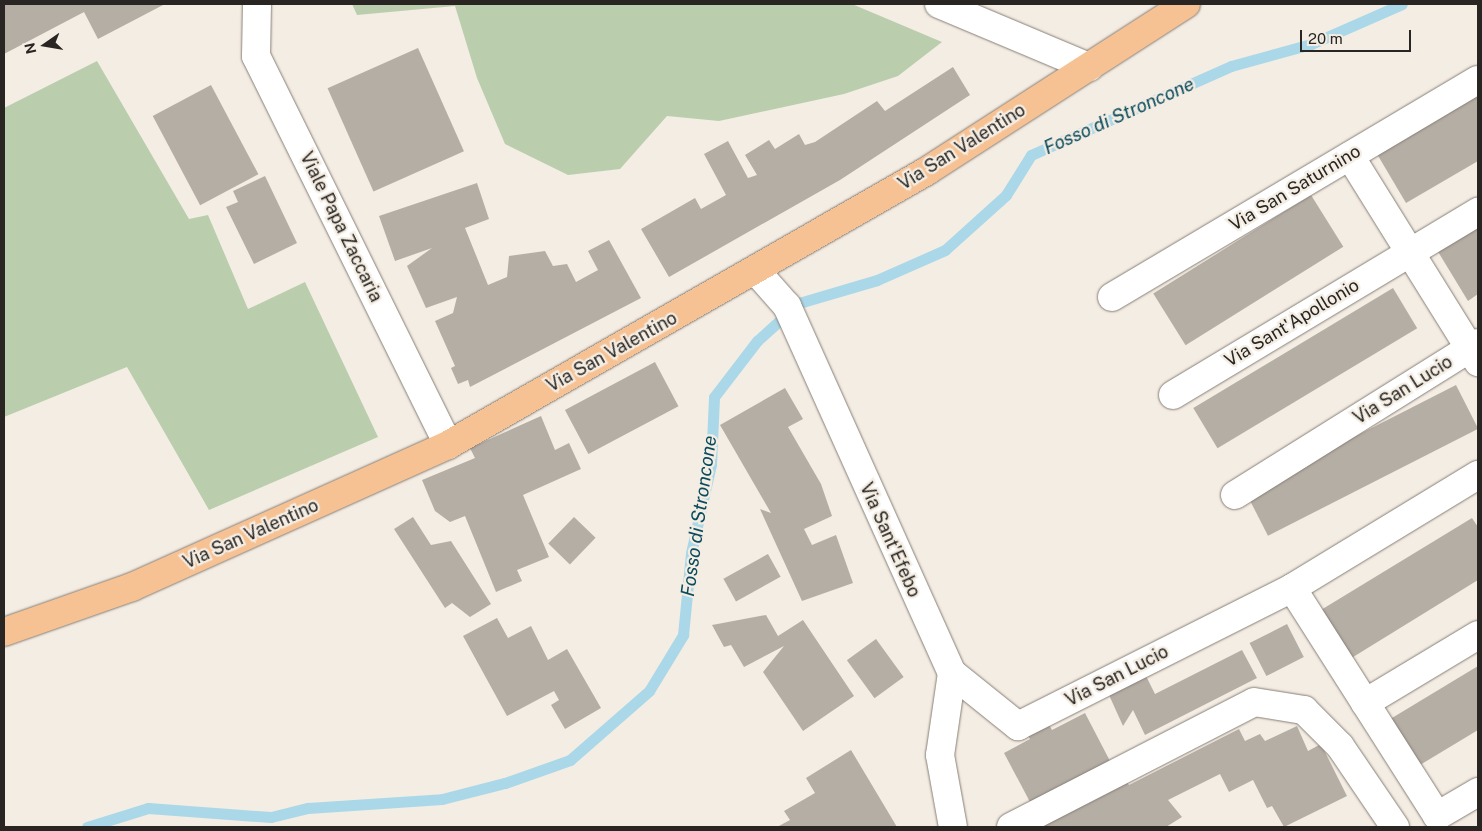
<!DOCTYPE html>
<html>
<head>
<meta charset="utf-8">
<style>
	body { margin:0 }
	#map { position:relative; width:1482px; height:831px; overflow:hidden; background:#f4ede3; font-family:"Public Sans",sans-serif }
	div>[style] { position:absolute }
	.green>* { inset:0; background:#bacead }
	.stream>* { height:11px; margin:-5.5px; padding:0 5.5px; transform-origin:5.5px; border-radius:5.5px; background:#aad8e9 }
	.building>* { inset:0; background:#b5aea5; transform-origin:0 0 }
	.roads { filter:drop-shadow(0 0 1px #867f76) drop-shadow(0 0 1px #867f76) }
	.minor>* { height:28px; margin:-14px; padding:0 14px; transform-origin:14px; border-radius:14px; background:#fff }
	.primary>* { height:28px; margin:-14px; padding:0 14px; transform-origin:14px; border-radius:14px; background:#f7c293 }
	span { translate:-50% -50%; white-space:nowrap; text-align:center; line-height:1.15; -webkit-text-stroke:4.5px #f4ede3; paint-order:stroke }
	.street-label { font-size:18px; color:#282522 }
	.water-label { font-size:19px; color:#0a4b5d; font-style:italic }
	.frame { position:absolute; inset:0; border:5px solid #282522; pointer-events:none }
	.north { position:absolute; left:20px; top:20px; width:50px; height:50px; -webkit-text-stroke:4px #f4ede3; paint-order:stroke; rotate:257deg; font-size:14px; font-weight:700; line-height:20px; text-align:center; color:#282522 }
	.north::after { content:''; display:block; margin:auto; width:18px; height:22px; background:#282522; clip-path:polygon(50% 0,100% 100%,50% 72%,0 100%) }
	.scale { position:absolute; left:1300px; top:30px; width:111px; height:22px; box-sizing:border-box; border:2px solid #282522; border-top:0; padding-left:6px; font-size:15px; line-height:18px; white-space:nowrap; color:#282522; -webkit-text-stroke:4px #f4ede3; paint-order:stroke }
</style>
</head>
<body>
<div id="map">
	<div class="green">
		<div style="clip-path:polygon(352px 4px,852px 4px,942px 42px,898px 76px,844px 94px,719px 121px,667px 116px,620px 169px,568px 175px,505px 144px,477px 78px,455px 6px,357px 15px)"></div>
		<div style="clip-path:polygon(97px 61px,189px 219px,208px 215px,248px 309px,305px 282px,378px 437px,209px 510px,127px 367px,4px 417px,4px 108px)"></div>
	</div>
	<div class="stream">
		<div style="left:87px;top:827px;width:64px;rotate:-17.3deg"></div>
		<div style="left:148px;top:808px;width:123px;rotate:4.2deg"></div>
		<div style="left:271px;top:817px;width:38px;rotate:-14deg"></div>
		<div style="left:308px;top:808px;width:134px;rotate:-3.8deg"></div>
		<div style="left:442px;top:799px;width:65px;rotate:-14.3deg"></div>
		<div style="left:505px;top:783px;width:69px;rotate:-19.5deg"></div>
		<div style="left:570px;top:760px;width:105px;rotate:-41.1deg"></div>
		<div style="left:649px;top:691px;width:66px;rotate:-58.7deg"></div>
		<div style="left:683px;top:635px;width:82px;rotate:-84.4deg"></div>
		<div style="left:691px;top:553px;width:91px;rotate:-77.3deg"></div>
		<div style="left:711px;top:464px;width:67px;rotate:-87.4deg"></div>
		<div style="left:714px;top:397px;width:71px;rotate:-52.5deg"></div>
		<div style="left:757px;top:341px;width:57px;rotate:-42.1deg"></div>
		<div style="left:799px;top:303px;width:81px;rotate:-16.4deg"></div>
		<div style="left:877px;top:280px;width:74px;rotate:-23.8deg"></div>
		<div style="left:945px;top:250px;width:82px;rotate:-42deg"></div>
		<div style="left:1006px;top:195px;width:47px;rotate:-58deg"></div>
		<div style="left:1031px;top:155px;width:219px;rotate:-24deg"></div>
		<div style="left:1231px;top:66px;width:83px;rotate:-15.4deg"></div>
		<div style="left:1311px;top:44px;width:99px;rotate:-23.7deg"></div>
	</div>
	<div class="building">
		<div style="clip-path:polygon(4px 4px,165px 4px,98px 39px,84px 12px,4px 54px)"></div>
		<div style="left:418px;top:48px;width:113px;height:99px;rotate:66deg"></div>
		<div style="clip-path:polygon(953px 67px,970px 95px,840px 180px,669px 277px,641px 229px,695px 198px,701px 209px,726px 195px,704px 154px,728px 141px,748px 178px,757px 175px,745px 155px,769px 140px,775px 149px,799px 134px,805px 145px,815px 142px,877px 101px,885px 111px)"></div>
		<div style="left:211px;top:85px;width:101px;height:66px;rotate:62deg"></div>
		<div style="clip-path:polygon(1478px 95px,1478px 161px,1406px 203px,1377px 154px)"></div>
		<div style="clip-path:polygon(265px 176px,297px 243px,254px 264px,226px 207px,238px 202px,233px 191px)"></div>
		<div style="clip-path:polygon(477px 183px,489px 219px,465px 228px,488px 285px,507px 277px,509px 256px,545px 251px,553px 266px,567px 264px,576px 282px,598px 270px,588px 251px,609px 240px,641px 298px,470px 387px,468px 380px,458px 384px,451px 368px,455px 366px,435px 321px,453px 313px,457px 297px,426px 308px,407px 266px,432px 248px,395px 261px,379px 216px)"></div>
		<div style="left:1311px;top:195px;width:61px;height:186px;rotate:58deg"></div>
		<div style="clip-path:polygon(1478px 225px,1478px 294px,1468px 301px,1437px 250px)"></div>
		<div style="left:1393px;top:288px;width:47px;height:233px;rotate:59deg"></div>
		<div style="left:655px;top:362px;width:50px;height:102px;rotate:62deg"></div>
		<div style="left:1456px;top:385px;width:49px;height:236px;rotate:63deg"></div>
		<div style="clip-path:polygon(785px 388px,803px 419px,788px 427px,821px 484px,832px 516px,804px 529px,812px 545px,836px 535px,853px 583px,802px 601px,760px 509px,771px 513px,720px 425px)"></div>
		<div style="clip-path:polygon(541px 416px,555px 450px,569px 443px,581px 469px,523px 495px,549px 557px,517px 570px,522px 581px,496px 592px,465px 516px,450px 522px,435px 511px,422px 480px,475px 458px,470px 448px)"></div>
		<div style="clip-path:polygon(413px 517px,431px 545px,451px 541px,491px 604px,470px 617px,452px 603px,445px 608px,394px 529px)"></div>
		<div style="left:574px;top:517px;width:30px;height:37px;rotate:44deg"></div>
		<div style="clip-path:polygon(1472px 518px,1478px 527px,1478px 580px,1345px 662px,1316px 613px)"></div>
		<div style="left:768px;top:554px;width:26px;height:51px;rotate:61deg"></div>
		<div style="clip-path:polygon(766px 615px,778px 636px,803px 620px,854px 696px,803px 731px,763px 672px,784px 646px,744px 667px,731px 645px,724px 647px,712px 625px)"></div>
		<div style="clip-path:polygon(497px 618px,508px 638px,531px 626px,548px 660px,567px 649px,601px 708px,565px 729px,551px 705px,559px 700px,554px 691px,507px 716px,463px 636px)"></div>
		<div style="left:1287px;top:624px;width:37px;height:42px;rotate:63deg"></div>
		<div style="left:876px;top:639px;width:47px;height:36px;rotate:54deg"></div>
		<div style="clip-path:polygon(1242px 650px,1257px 678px,1145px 735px,1133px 710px,1123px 726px,1109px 695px,1144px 672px,1155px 694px)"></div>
		<div style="clip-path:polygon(1478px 666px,1478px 730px,1415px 768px,1387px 721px)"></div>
		<div style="clip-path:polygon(1085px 713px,1110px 761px,1030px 802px,1004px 753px,1030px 739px,1026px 732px,1047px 721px,1052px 730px)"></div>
		<div style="clip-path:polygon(1297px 726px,1308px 751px,1321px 744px,1347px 796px,1284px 827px,1272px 806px,1267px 808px,1253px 780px,1229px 792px,1220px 774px,1168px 800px,1182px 817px,1166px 827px,1042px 827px,1124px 778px,1129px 785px,1239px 729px,1245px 741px,1260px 734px,1265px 741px)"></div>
		<div style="clip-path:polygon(851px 750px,897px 827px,777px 827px,790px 820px,784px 811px,815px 793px,806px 778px)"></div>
	</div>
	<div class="roads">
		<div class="minor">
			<div style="left:257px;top:4px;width:52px;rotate:91.1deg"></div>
			<div style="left:256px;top:56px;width:434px;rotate:63.7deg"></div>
			<div style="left:939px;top:4px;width:163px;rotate:22.8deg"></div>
			<div style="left:1350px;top:156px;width:243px;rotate:58.1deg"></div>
			<div style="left:756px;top:271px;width:47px;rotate:48.5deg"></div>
			<div style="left:787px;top:306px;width:402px;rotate:65.8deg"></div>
			<div style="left:952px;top:673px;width:83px;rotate:98.3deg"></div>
			<div style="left:940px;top:755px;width:73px;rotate:79.8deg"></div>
			<div style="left:1112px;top:297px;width:425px;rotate:-30.7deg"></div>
			<div style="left:1173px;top:395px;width:356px;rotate:-31deg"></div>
			<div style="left:1235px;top:495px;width:287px;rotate:-32deg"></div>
			<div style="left:1292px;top:588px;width:270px;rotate:57.5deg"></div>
			<div style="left:1437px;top:816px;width:48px;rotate:-30.3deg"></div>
			<div style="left:952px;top:673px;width:85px;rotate:38.8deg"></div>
			<div style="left:1018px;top:726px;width:307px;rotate:-26.7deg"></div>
			<div style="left:1292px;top:588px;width:218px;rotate:-31.3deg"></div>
			<div style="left:1365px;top:703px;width:132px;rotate:-31deg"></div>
			<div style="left:1011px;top:827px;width:273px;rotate:-27.2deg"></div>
			<div style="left:1254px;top:702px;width:51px;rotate:9.1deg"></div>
			<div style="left:1304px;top:710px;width:51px;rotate:45deg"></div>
			<div style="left:1340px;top:746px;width:98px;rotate:55.8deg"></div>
		</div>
		<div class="primary">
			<div style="left:4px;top:632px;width:136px;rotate:-19.4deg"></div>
			<div style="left:132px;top:587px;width:346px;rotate:-24.2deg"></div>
			<div style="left:448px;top:445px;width:552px;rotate:-29.77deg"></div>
			<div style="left:927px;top:171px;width:308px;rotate:-32.8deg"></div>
		</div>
	</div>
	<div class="street-label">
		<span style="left:962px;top:147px;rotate:-32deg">Via San Valentino</span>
		<span style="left:1295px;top:188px;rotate:-31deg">Via San Saturnino</span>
		<span style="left:341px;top:227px;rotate:64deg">Viale Papa Zaccaria</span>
		<span style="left:1292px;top:323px;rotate:-31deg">Via Sant'Apollonio</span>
		<span style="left:612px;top:352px;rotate:-29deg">Via San Valentino</span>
		<span style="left:1403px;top:390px;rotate:-32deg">Via San Lucio</span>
		<span style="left:251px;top:534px;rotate:-24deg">Via San Valentino</span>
		<span style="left:890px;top:540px;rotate:66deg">Via Sant'Efebo</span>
		<span style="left:1117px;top:676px;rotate:-27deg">Via San Lucio</span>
	</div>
	<div class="water-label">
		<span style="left:1119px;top:116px;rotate:-24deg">Fosso di Stroncone</span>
		<span style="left:699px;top:516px;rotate:-82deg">Fosso di Stroncone</span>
	</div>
	<div class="frame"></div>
	<div class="north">N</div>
	<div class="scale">20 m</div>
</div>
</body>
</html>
